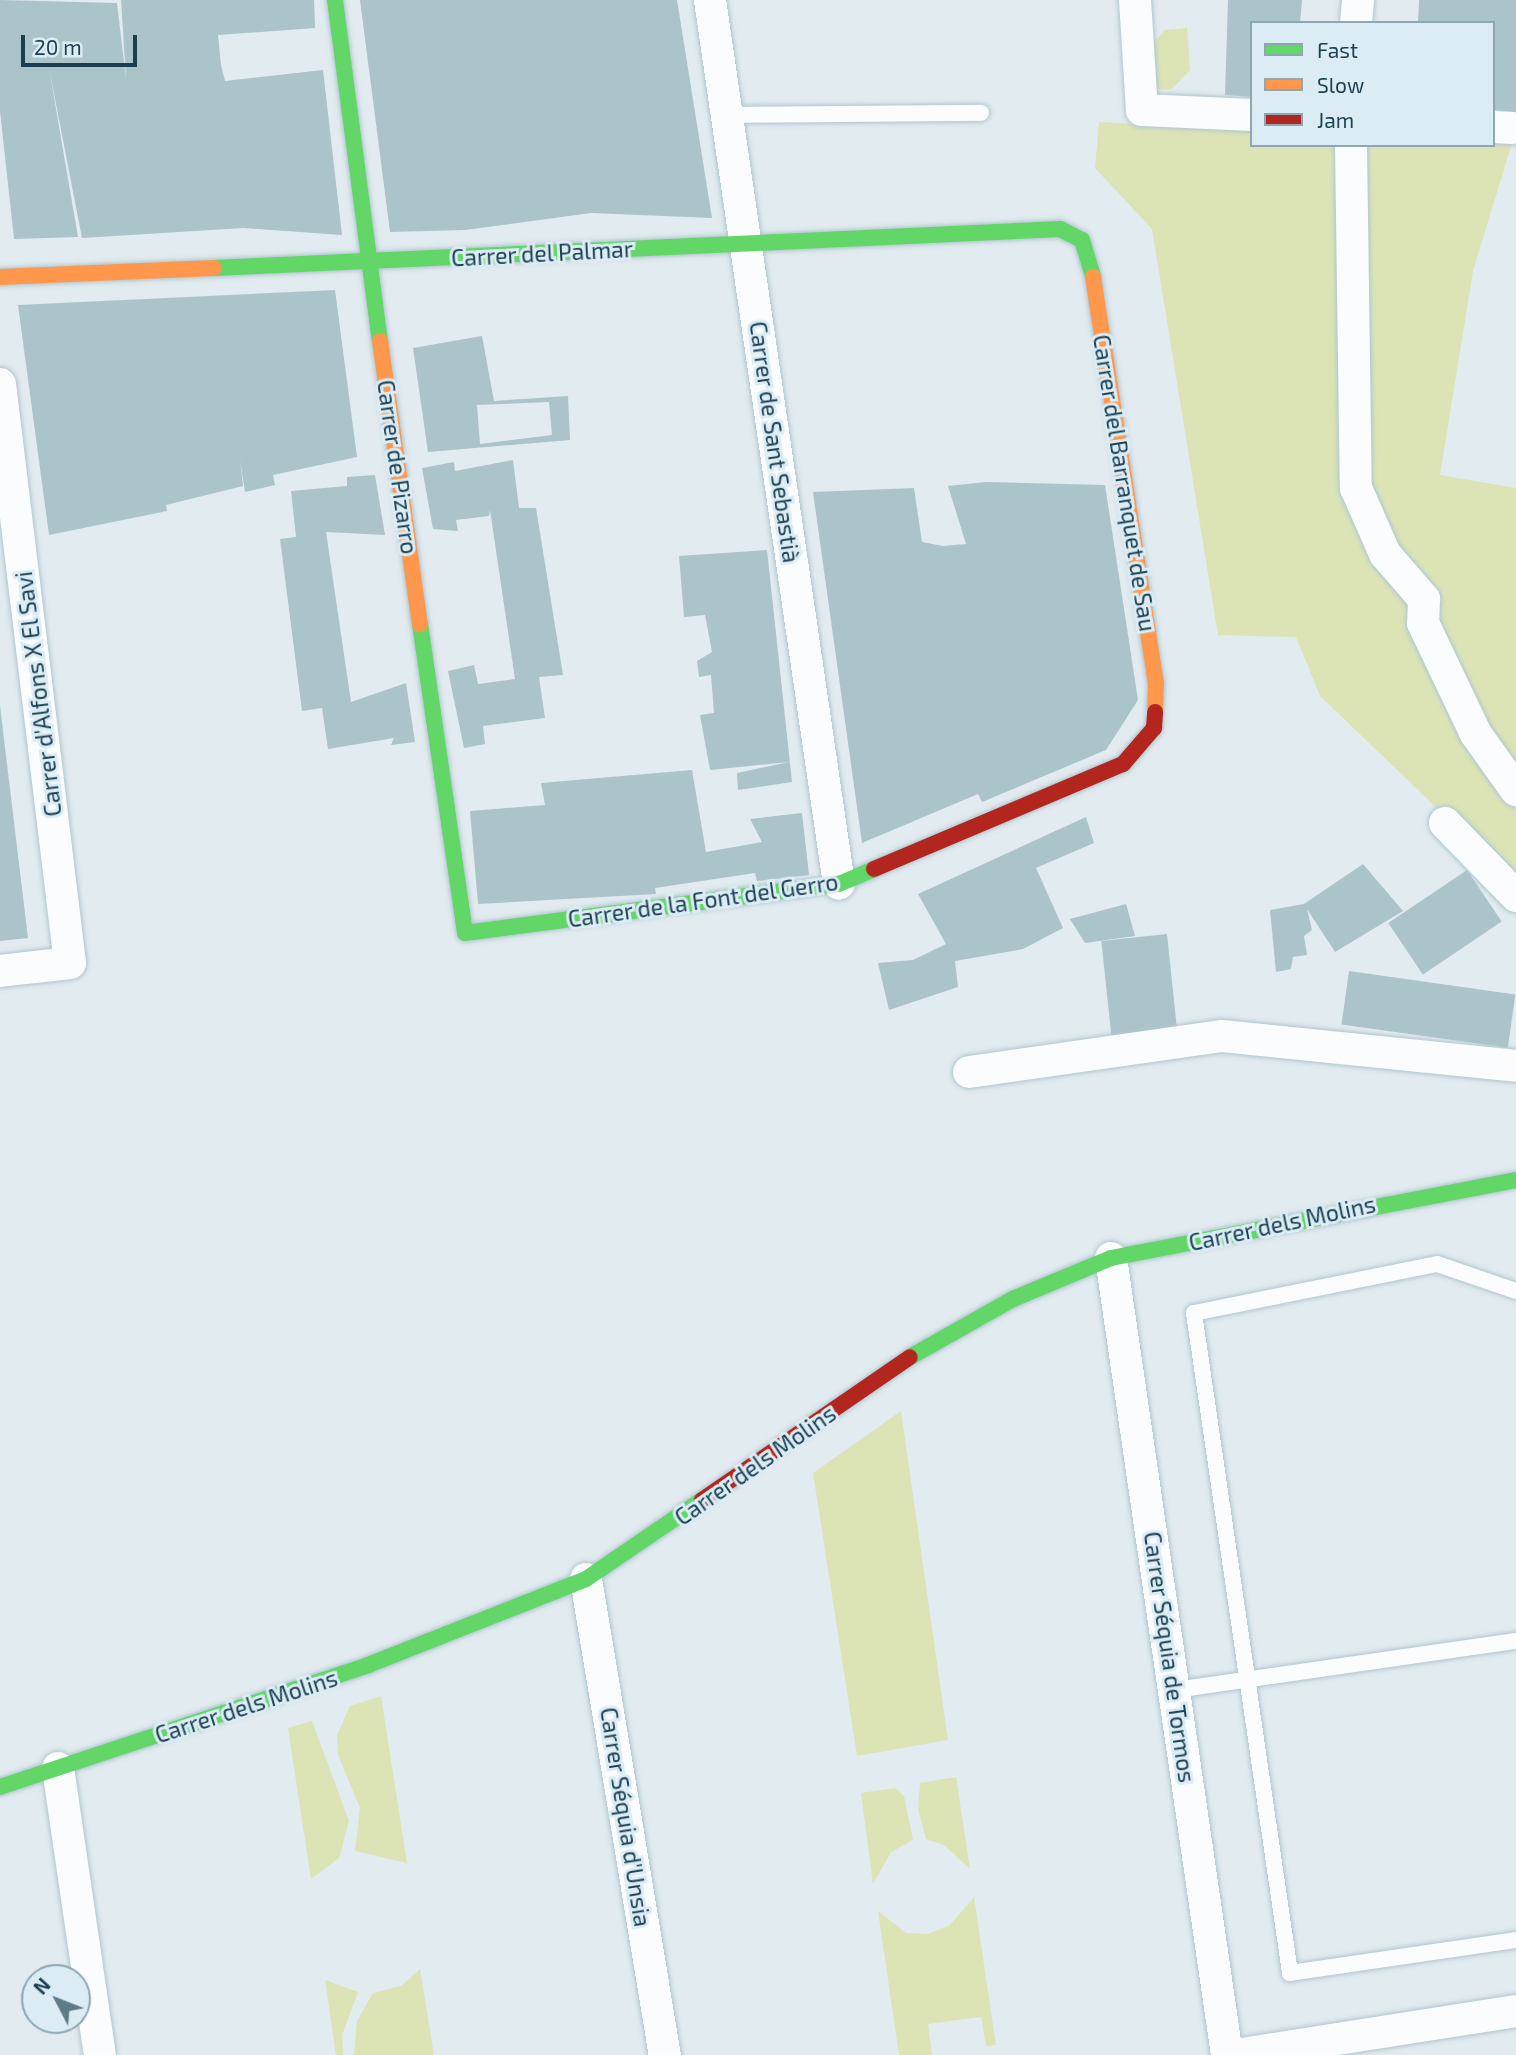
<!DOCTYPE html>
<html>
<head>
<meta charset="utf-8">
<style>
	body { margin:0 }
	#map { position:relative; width:1516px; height:2055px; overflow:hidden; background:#e2ebef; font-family:"Exo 2",sans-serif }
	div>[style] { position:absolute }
	.green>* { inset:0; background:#dce4b6 }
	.building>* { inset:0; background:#abc4ca; transform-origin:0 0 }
	.roads { filter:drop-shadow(0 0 2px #b0c6d0) drop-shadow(0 0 2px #b0c6d0) }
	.lane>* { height:16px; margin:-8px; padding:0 8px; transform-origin:8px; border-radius:8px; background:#fbfcfd }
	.street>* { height:32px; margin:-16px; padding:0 16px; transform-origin:16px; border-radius:16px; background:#fbfcfd }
	.fast>* { height:16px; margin:-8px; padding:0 8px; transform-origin:8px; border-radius:8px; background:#63d668 }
	.slow>* { height:16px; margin:-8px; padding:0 8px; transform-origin:8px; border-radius:8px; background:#ff974d }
	.jam>* { height:16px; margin:-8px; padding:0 8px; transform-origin:8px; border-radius:8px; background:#b3261e }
	span { translate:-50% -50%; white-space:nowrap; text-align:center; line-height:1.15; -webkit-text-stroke:6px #dcecf5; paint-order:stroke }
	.street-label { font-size:23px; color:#193f51 }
	.legend { position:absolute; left:1250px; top:21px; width:245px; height:126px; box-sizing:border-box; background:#dcecf5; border:2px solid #8ea7b3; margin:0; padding:9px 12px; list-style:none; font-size:21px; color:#193f51 }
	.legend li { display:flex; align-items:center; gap:14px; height:35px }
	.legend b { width:35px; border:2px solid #8ea7b3 }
	.north { position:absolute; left:21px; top:1964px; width:70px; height:70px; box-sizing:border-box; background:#dcecf5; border:2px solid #8ea7b3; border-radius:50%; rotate:312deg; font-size:19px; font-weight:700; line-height:28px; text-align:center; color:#193f51 }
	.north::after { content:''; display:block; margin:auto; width:24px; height:32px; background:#5f7b88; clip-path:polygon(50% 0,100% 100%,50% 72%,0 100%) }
	.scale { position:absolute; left:21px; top:35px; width:116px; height:32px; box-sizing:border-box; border:4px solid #193f51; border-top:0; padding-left:9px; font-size:21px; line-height:24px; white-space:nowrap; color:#193f51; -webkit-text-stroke:5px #dcecf5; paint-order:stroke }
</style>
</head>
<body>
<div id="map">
	<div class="green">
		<div style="clip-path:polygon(1187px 28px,1190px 70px,1172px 89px,1149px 90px,1147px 50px,1165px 30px)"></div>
		<div style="clip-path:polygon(1099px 122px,1252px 130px,1252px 145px,1512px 143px,1473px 271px,1440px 475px,1516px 488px,1516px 884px,1320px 696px,1296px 637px,1218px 635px,1152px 229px,1095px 168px)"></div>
		<div style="clip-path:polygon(901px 1411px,948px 1740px,857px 1756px,813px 1473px)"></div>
		<div style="clip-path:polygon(381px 1696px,407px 1863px,355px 1851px,360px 1808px,338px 1755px,337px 1735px,350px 1706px)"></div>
		<div style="clip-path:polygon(312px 1721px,349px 1821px,339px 1858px,311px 1879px,288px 1728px)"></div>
		<div style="clip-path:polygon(956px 1777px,970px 1869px,944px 1845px,926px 1839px,918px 1809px,920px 1783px)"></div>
		<div style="clip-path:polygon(895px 1788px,904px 1796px,913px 1840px,891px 1852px,873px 1884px,861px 1793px)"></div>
		<div style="clip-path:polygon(974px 1897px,996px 2045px,986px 2046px,981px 2017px,928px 2024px,932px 2055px,899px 2055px,878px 1911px,906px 1933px,928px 1934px,950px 1925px)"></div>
		<div style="clip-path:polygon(420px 1969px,434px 2055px,354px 2055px,357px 2021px,373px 1993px,401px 1986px)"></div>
		<div style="clip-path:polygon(325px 1980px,358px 1992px,342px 2035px,343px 2055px,336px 2055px)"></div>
	</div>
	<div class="building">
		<div style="clip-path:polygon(0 0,117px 3px,126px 79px,121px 0,314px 0,315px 28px,218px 35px,221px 65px,225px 81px,323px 70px,342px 235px,243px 228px,82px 238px,49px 68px,78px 237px,14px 239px,0 111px)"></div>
		<div style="clip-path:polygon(360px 0,677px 0,712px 218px,591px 213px,465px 230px,390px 232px)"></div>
		<div style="clip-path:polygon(1228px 0,1302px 0,1300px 23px,1252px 23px,1252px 97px,1225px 95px)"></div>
		<div style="clip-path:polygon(1419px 0,1516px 0,1516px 112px,1493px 110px,1493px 23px,1418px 23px)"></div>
		<div style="clip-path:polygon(335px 290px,357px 457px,273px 475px,275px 485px,245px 492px,240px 460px,243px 486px,166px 505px,167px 511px,49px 535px,18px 305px)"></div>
		<div style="clip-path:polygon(evenodd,482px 336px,494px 401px,568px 396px,570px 440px,428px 452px,413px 348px,482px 336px,549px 402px,552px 435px,480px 444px,477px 405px,549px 402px)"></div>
		<div style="clip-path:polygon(513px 460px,519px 508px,536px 508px,563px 675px,539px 677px,545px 718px,483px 726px,485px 744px,464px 748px,448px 671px,474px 665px,478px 684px,515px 679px,490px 510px,489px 516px,456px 520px,458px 531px,433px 529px,422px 468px,454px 462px,455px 471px)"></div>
		<div style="clip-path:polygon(375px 475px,385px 535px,326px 532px,351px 702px,406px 683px,415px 742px,391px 745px,394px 738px,328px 749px,322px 708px,302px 711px,280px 539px,296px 537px,291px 491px,347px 486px,347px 477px)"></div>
		<div style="clip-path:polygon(986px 482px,1105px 485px,1138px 700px,1106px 750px,982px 802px,978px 794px,862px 843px,813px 492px,914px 488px,922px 542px,943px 546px,966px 544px,948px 486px)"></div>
		<div style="clip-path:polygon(767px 550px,792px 782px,738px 790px,737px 773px,789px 762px,710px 770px,700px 715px,714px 713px,711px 675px,699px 677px,697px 661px,712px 652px,705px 615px,684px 617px,679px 556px)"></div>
		<div style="clip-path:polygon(0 706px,28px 938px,0 941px)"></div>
		<div style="clip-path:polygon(692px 770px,706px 852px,762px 842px,750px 819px,802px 813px,809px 875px,757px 881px,755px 873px,655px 888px,656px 894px,478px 904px,470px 811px,545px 805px,541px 783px)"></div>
		<div style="clip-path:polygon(1086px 817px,1094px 843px,1036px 868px,1063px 928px,1023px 949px,955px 961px,958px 987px,889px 1010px,878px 963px,913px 960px,946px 944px,918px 894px)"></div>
		<div style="clip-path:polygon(1363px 864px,1403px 911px,1335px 952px,1307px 909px,1312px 930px,1304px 936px,1307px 955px,1293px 957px,1291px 969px,1276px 972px,1270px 910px,1304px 904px)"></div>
		<div style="left:1467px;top:870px;width:62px;height:95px;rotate:56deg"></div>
		<div style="clip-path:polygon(1126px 904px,1135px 936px,1085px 943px,1070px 919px)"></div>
		<div style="left:1167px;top:934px;width:100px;height:66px;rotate:84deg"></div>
		<div style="left:1349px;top:971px;width:168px;height:54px;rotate:8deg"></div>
	</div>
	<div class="roads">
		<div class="lane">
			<div style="left:727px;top:115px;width:254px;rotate:-0.5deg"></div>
			<div style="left:1516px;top:1291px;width:83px;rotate:-161.1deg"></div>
			<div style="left:1437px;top:1264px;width:248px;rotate:168.6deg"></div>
			<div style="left:1194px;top:1313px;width:667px;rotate:81.72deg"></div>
			<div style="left:1290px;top:1973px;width:228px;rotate:-8.3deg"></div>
			<div style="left:1175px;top:1690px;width:345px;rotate:-8.2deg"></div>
		</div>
		<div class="street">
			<div style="left:710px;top:0;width:893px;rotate:81.7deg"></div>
			<div style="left:1135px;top:0;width:110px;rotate:86.4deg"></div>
			<div style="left:1142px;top:110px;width:110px;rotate:2.6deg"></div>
			<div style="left:1356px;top:23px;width:23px;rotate:-85deg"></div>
			<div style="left:1493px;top:127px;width:19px;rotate:3deg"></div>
			<div style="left:1351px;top:145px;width:343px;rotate:89.2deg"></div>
			<div style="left:1356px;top:488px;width:72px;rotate:66.3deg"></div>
			<div style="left:1385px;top:554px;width:60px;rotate:49.1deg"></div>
			<div style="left:1424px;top:599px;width:24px;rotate:92deg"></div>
			<div style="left:1423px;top:623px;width:123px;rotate:64.5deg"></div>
			<div style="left:1476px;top:734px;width:69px;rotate:54.5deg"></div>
			<div style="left:0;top:384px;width:583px;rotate:83.11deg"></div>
			<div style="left:70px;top:963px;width:70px;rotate:173.5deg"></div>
			<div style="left:1445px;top:823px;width:102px;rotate:45.8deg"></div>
			<div style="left:969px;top:1072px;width:256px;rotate:-8.1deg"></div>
			<div style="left:1222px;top:1036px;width:296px;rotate:5.8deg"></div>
			<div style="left:1111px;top:1258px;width:805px;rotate:81.72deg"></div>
			<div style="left:586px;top:1579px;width:483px;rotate:80.6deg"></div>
			<div style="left:58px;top:1768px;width:290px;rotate:81.7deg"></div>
			<div style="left:1235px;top:2055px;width:284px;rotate:-8.9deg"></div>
		</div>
		<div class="fast">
			<div style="left:335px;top:0;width:344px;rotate:82.5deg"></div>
			<div style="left:214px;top:268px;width:847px;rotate:-2.64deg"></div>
			<div style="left:1060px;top:229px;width:25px;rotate:27deg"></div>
			<div style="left:1082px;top:240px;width:39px;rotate:73deg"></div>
			<div style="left:420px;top:624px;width:312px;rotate:81.7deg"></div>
			<div style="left:465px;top:933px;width:377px;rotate:-7.5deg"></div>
			<div style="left:839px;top:884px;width:38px;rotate:-23deg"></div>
			<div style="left:910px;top:1357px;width:118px;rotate:-29.4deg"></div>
			<div style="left:1013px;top:1299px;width:106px;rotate:-22.7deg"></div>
			<div style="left:1111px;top:1258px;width:412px;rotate:-10.9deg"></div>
			<div style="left:0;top:1787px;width:388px;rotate:-18.3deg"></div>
			<div style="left:368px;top:1665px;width:234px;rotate:-21.5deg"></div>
			<div style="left:586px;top:1579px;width:140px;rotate:-34.3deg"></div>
		</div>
		<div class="slow">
			<div style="left:0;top:277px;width:214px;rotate:-2.4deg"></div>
			<div style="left:1093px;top:277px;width:411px;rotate:81.2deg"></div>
			<div style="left:1156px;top:683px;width:29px;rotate:92deg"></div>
			<div style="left:380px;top:341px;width:286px;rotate:82deg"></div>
		</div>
		<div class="jam">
			<div style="left:874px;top:869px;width:270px;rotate:-22.9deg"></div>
			<div style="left:1123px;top:764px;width:48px;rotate:-49.3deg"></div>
			<div style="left:1154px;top:728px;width:16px;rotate:-86deg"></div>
			<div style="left:702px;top:1500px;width:252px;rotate:-34.5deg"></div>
		</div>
	</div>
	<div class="street-label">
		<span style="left:542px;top:253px;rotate:-3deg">Carrer del Palmar</span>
		<span style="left:775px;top:442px;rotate:82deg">Carrer de Sant Sebastià</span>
		<span style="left:398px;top:467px;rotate:82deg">Carrer de Pizarro</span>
		<span style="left:1125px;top:483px;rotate:81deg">Carrer del Barranquet de Sau</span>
		<span style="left:38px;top:694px;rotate:-97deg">Carrer d'Alfons X El Savi</span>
		<span style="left:703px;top:900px;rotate:-8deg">Carrer de la Font del Gerro</span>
		<span style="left:1282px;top:1223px;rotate:-12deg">Carrer dels Molins</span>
		<span style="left:755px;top:1465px;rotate:-35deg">Carrer dels Molins</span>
		<span style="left:1170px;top:1657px;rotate:82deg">Carrer Séquia de Tormos</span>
		<span style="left:246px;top:1706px;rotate:-18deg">Carrer dels Molins</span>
		<span style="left:626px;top:1817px;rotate:81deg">Carrer Séquia d'Unsia</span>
	</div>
	<ul class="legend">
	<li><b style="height:9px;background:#63d668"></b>Fast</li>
	<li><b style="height:9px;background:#ff974d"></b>Slow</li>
	<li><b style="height:9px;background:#b3261e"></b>Jam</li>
	</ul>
	<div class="north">N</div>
	<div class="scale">20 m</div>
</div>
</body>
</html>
